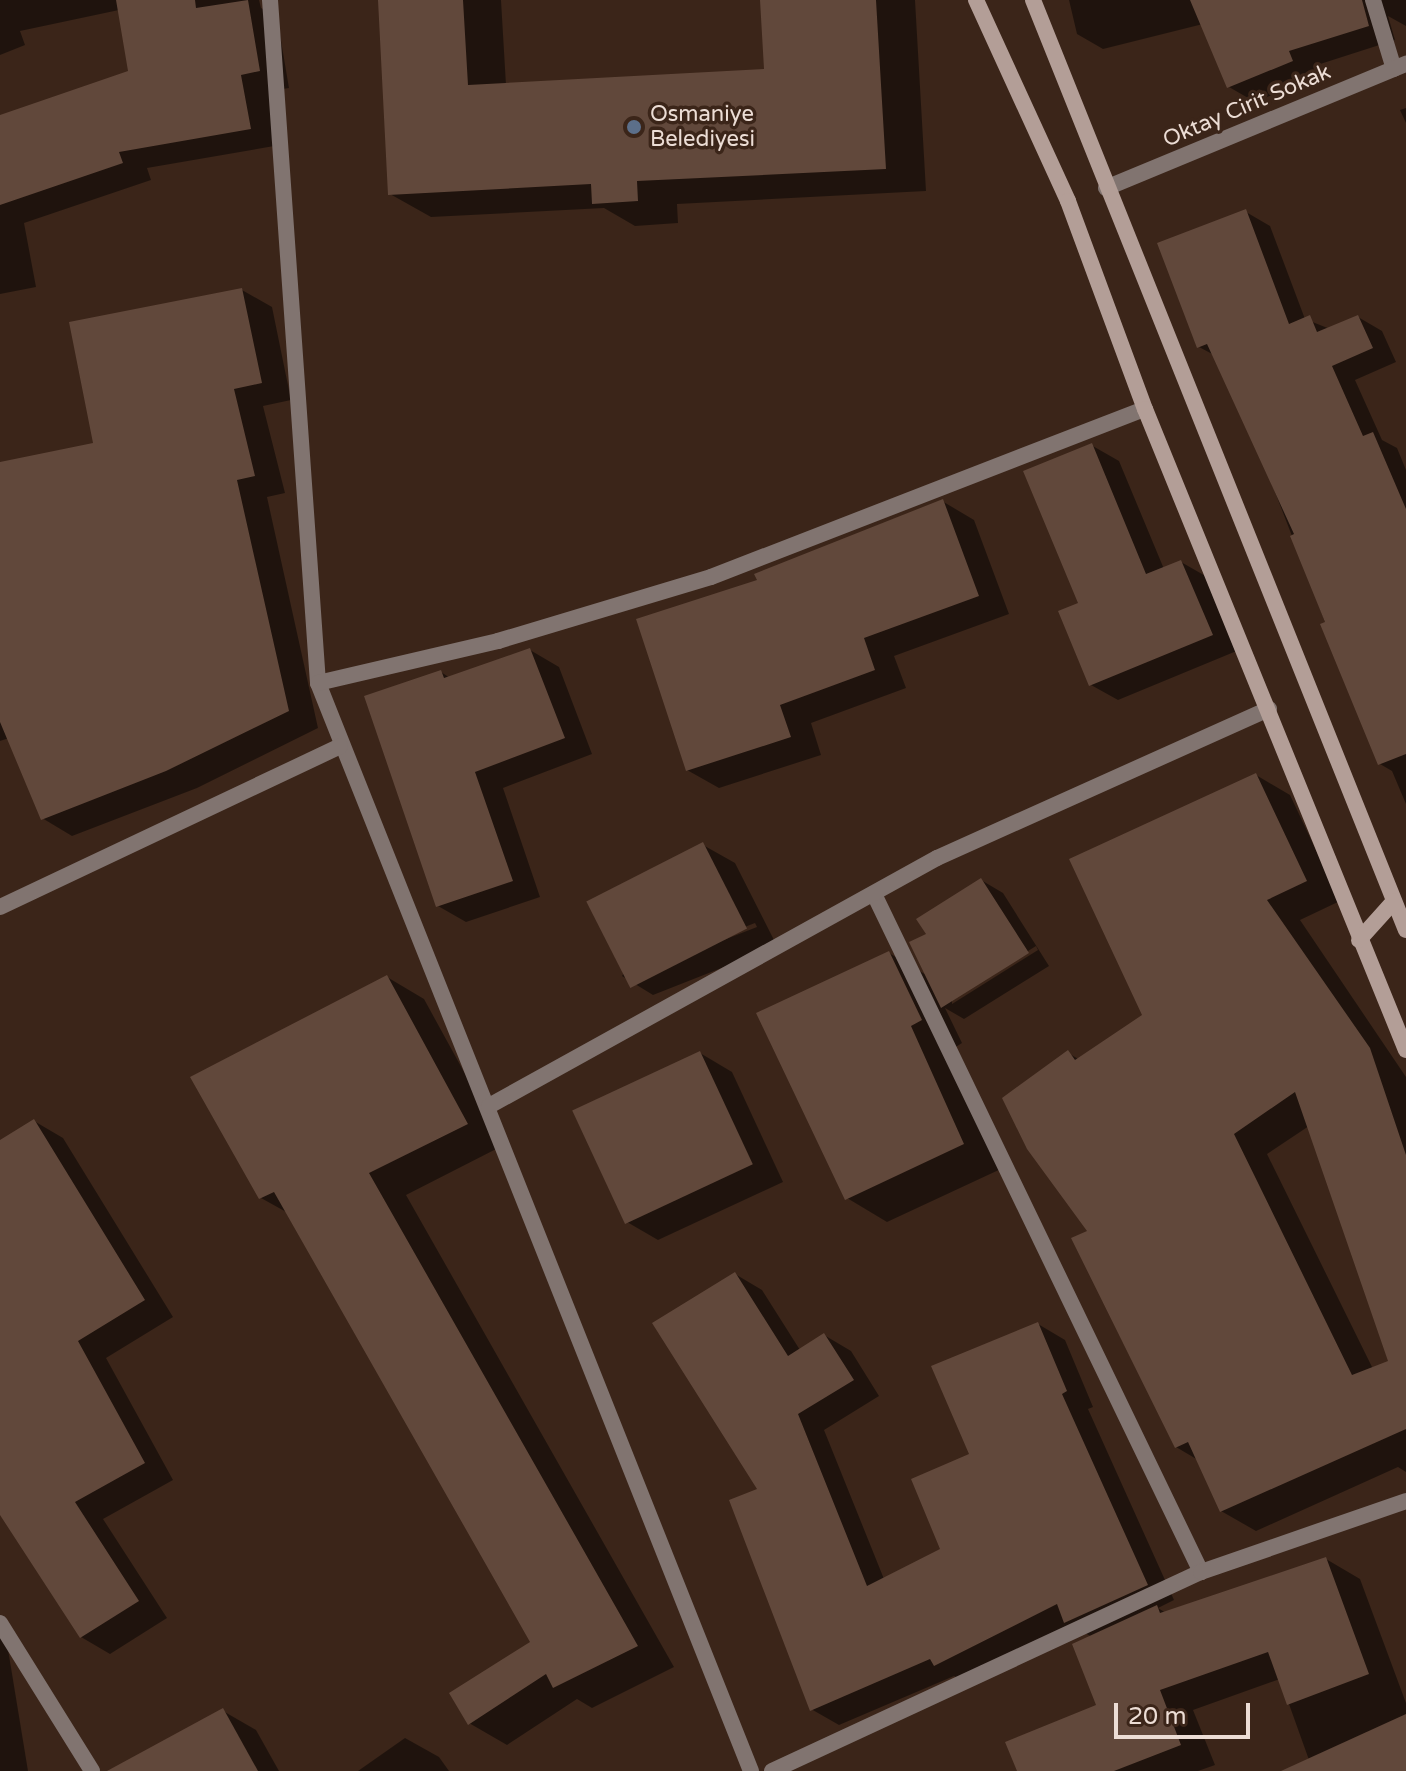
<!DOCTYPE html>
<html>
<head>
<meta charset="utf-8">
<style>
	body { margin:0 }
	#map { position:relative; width:1406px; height:1771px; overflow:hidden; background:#3b2519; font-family:"Varela Round",sans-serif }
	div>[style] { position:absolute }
	.shadow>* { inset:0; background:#0007 }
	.building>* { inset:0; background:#61483b; transform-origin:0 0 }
	.minor>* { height:16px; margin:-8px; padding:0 8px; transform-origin:8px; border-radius:8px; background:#817470 }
	.secondary>* { height:16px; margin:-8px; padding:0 8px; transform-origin:8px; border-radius:8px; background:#b39e97 }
	.dots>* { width:22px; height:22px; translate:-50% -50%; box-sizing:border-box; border:4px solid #3b2519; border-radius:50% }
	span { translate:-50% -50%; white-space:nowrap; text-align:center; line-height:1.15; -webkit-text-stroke:7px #3b2519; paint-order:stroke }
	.street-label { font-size:22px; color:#ecddd5 }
	.poi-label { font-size:22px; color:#ecddd5 }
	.left { translate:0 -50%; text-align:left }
	.scale { position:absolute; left:1114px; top:1703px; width:136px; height:36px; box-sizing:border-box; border:4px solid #ecddd5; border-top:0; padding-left:10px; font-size:24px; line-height:28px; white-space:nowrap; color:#ecddd5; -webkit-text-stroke:6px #3b2519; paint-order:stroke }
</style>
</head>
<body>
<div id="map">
	<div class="shadow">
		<div style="clip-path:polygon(0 0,259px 0,261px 8px,277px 17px,289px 88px,270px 91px,280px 145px,147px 168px,151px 180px,24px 223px,36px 287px,0 294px,0 117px,130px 72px,119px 10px,20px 31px,25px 45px,0 55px)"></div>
		<div style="clip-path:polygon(380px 0,501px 0,506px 85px,766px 71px,762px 0,915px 0,926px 191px,677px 204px,678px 223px,635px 226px,604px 208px,431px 217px,390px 194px)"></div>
		<div style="clip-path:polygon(1069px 0,1406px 0,1406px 26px,1388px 16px,1395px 40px,1314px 66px,1318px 76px,1255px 102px,1229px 87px,1203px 24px,1103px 49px,1077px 34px)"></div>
		<div style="clip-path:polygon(1406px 108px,1406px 123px,1400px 110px)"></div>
		<div style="clip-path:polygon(1246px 212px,1270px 226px,1305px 319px,1330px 329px,1358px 317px,1382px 331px,1396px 362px,1355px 380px,1382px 440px,1397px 448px,1406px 470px,1406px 804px,1392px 771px,1380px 764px,1248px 422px,1216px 356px,1199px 347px)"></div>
		<div style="clip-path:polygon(242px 290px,272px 307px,291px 400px,263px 406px,285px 493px,267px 497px,318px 728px,197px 788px,72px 836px,42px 818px,9px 738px,0 741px,0 464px,95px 444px)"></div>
		<div style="clip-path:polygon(1091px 445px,1119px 461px,1164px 569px,1181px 562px,1209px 578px,1239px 650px,1118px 700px,1091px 685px,1081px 604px)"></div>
		<div style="clip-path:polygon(942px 501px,974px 520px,1009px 614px,894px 656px,906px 688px,811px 723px,821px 755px,719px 788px,687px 770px,759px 582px)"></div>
		<div style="clip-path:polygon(530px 650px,559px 667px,592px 754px,503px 788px,540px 897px,466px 922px,438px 906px,441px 672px,450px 678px)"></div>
		<div style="clip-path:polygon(evenodd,1256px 775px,1290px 795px,1340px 901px,1300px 920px,1406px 1077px,1406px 1472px,1398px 1467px,1256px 1531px,1221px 1511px,1198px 1460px,1176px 1447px,1090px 1231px,1068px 1053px,1080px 1060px,1145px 1015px,1256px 775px,1309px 1126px,1390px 1362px,1373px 1369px,1267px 1154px,1309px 1126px)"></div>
		<div style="clip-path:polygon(evenodd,703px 845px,735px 863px,777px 946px,653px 995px,622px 976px,703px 845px,755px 923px,757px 927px,639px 973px,639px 968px,755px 923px)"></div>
		<div style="clip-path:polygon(evenodd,981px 880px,1003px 893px,1049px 966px,964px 1019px,945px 1008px,962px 1043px,951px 1050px,1003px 1168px,887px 1222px,847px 1198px,889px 953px,928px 976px,929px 935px,981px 880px,1036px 946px,1038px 950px,952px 1004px,952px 999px,1036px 946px)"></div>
		<div style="clip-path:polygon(387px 977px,424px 999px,504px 1145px,406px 1195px,674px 1667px,592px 1708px,577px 1699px,507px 1745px,469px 1723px,533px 1643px,288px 1213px,261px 1198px)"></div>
		<div style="clip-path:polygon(700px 1053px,732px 1072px,783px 1182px,658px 1240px,627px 1222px)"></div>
		<div style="clip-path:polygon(34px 1121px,63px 1138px,173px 1317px,106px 1358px,173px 1480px,103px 1519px,167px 1618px,110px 1654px,81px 1637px,0 1511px,0 1142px)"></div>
		<div style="clip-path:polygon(735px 1274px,762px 1290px,800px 1350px,824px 1335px,851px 1351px,879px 1396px,824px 1430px,884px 1579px,943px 1550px,971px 1455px,1038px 1324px,1065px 1340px,1093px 1407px,1088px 1409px,1174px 1600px,1158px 1608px,1166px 1613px,1326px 1559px,1360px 1579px,1406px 1703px,1406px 1771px,1286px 1771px,1309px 1760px,1280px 1679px,1193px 1710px,1215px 1765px,1198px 1771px,1019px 1771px,1099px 1706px,1092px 1637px,1071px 1625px,962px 1680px,954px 1676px,839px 1725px,811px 1709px,760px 1490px)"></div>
		<div style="clip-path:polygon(0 1617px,3px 1619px,28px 1771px,0 1771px)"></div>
		<div style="clip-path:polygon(223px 1711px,256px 1730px,279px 1771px,160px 1771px)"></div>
		<div style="clip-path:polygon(405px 1738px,439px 1757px,449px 1771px,358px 1771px)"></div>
	</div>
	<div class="building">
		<div style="clip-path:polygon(116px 0,195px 0,196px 8px,248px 0,260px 71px,241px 75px,251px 129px,119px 152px,123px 163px,0 205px,0 115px,128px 71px)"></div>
		<div style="clip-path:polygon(378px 0,463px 0,468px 85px,764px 69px,760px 0,876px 0,886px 169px,637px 181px,638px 201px,592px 204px,591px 184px,388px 195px)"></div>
		<div style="clip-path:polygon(1190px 0,1362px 0,1369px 26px,1289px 51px,1293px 61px,1227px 88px)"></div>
		<div style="clip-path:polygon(1246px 209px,1289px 324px,1310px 315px,1317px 332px,1358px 315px,1373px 348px,1332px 366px,1363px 436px,1373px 432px,1406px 509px,1406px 754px,1378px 765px,1320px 624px,1325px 622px,1290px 536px,1294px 534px,1207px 344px,1197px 348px,1157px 243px)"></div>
		<div style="clip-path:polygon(242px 288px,262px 383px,234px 389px,255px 476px,237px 480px,289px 711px,166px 771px,41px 820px,0 722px,0 462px,93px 443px,69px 322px)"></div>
		<div style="clip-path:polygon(1092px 443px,1146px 574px,1181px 560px,1213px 635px,1089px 686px,1058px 611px,1078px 603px,1023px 471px)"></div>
		<div style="clip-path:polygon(943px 499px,979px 596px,864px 638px,875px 670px,780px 705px,791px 737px,686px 771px,636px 619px,757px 580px,754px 574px)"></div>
		<div style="clip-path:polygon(530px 648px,565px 738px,475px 772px,513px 881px,436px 907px,364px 696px,441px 670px,444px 678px)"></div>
		<div style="clip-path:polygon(evenodd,1256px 773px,1307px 881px,1267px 900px,1370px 1048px,1406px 1155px,1406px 1429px,1220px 1512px,1188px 1442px,1175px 1448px,1071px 1238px,1087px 1231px,1027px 1149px,1002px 1098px,1068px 1050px,1075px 1060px,1142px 1015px,1069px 859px,1256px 773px,1295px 1092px,1388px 1361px,1352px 1375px,1234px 1134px,1295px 1092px)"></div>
		<div style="left:703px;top:842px;width:97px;height:131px;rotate:63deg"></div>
		<div style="clip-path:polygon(981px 878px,1029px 953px,941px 1008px,909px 942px,926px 934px,916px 919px)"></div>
		<div style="clip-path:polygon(889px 951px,922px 1020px,911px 1026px,964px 1144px,845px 1200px,756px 1013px)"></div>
		<div style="clip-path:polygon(387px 975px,468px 1124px,369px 1173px,638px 1646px,553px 1688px,546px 1674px,468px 1725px,449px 1693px,530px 1642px,274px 1192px,259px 1199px,190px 1077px)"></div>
		<div style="left:700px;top:1051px;width:125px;height:141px;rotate:65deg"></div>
		<div style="clip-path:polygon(34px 1119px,145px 1300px,78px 1341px,145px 1463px,75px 1502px,139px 1601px,80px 1638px,0 1515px,0 1140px)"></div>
		<div style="clip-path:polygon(735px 1272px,788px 1356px,824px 1333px,854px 1380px,798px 1414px,867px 1586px,940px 1549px,911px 1479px,969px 1454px,931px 1366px,1038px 1322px,1067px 1391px,1062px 1394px,1148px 1585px,1064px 1623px,1057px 1604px,934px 1666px,930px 1659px,810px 1711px,729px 1500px,757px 1489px,652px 1323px)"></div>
		<div style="clip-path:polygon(1326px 1557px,1369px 1674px,1287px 1705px,1268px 1652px,1160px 1690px,1181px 1745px,1114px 1771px,1017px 1771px,1005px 1742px,1096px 1705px,1072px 1644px,1157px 1605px,1160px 1613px)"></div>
		<div style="clip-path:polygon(223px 1708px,258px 1771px,107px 1771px)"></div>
		<div style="clip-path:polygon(1406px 1714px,1406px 1771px,1281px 1771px)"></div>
	</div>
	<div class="minor">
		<div style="left:270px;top:0;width:685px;rotate:85.98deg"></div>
		<div style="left:318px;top:683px;width:1171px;rotate:68.3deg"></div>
		<div style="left:1373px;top:0;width:72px;rotate:73.1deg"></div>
		<div style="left:1106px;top:188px;width:325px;rotate:-22.5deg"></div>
		<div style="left:318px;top:683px;width:185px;rotate:-13.1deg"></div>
		<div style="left:498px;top:641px;width:222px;rotate:-16.7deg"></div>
		<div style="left:711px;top:577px;width:465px;rotate:-21.2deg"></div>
		<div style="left:874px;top:894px;width:753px;rotate:64.25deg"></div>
		<div style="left:0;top:907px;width:376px;rotate:-25.3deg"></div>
		<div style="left:489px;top:1106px;width:512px;rotate:-28.97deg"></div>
		<div style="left:937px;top:858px;width:364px;rotate:-24.2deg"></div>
		<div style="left:0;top:1623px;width:174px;rotate:58.1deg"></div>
		<div style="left:772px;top:1771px;width:473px;rotate:-24.9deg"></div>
		<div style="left:1201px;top:1572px;width:217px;rotate:-19.1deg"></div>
	</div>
	<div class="secondary">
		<div style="left:976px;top:0;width:221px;rotate:65.4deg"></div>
		<div style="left:1068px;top:201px;width:222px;rotate:69.7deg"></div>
		<div style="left:1145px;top:409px;width:692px;rotate:67.85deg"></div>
		<div style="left:1033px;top:0;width:1002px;rotate:68.15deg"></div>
		<div style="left:1359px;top:940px;width:52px;rotate:-48.1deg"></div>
	</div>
	<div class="dots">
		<div style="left:634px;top:127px;background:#5c6f8a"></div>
	</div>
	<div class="street-label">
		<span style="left:1247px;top:106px;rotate:-23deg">Oktay Cirit Sokak</span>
	</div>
	<div class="poi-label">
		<span class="left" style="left:650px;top:127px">Osmaniye<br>Belediyesi</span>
	</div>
	<div class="scale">20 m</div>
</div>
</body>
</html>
